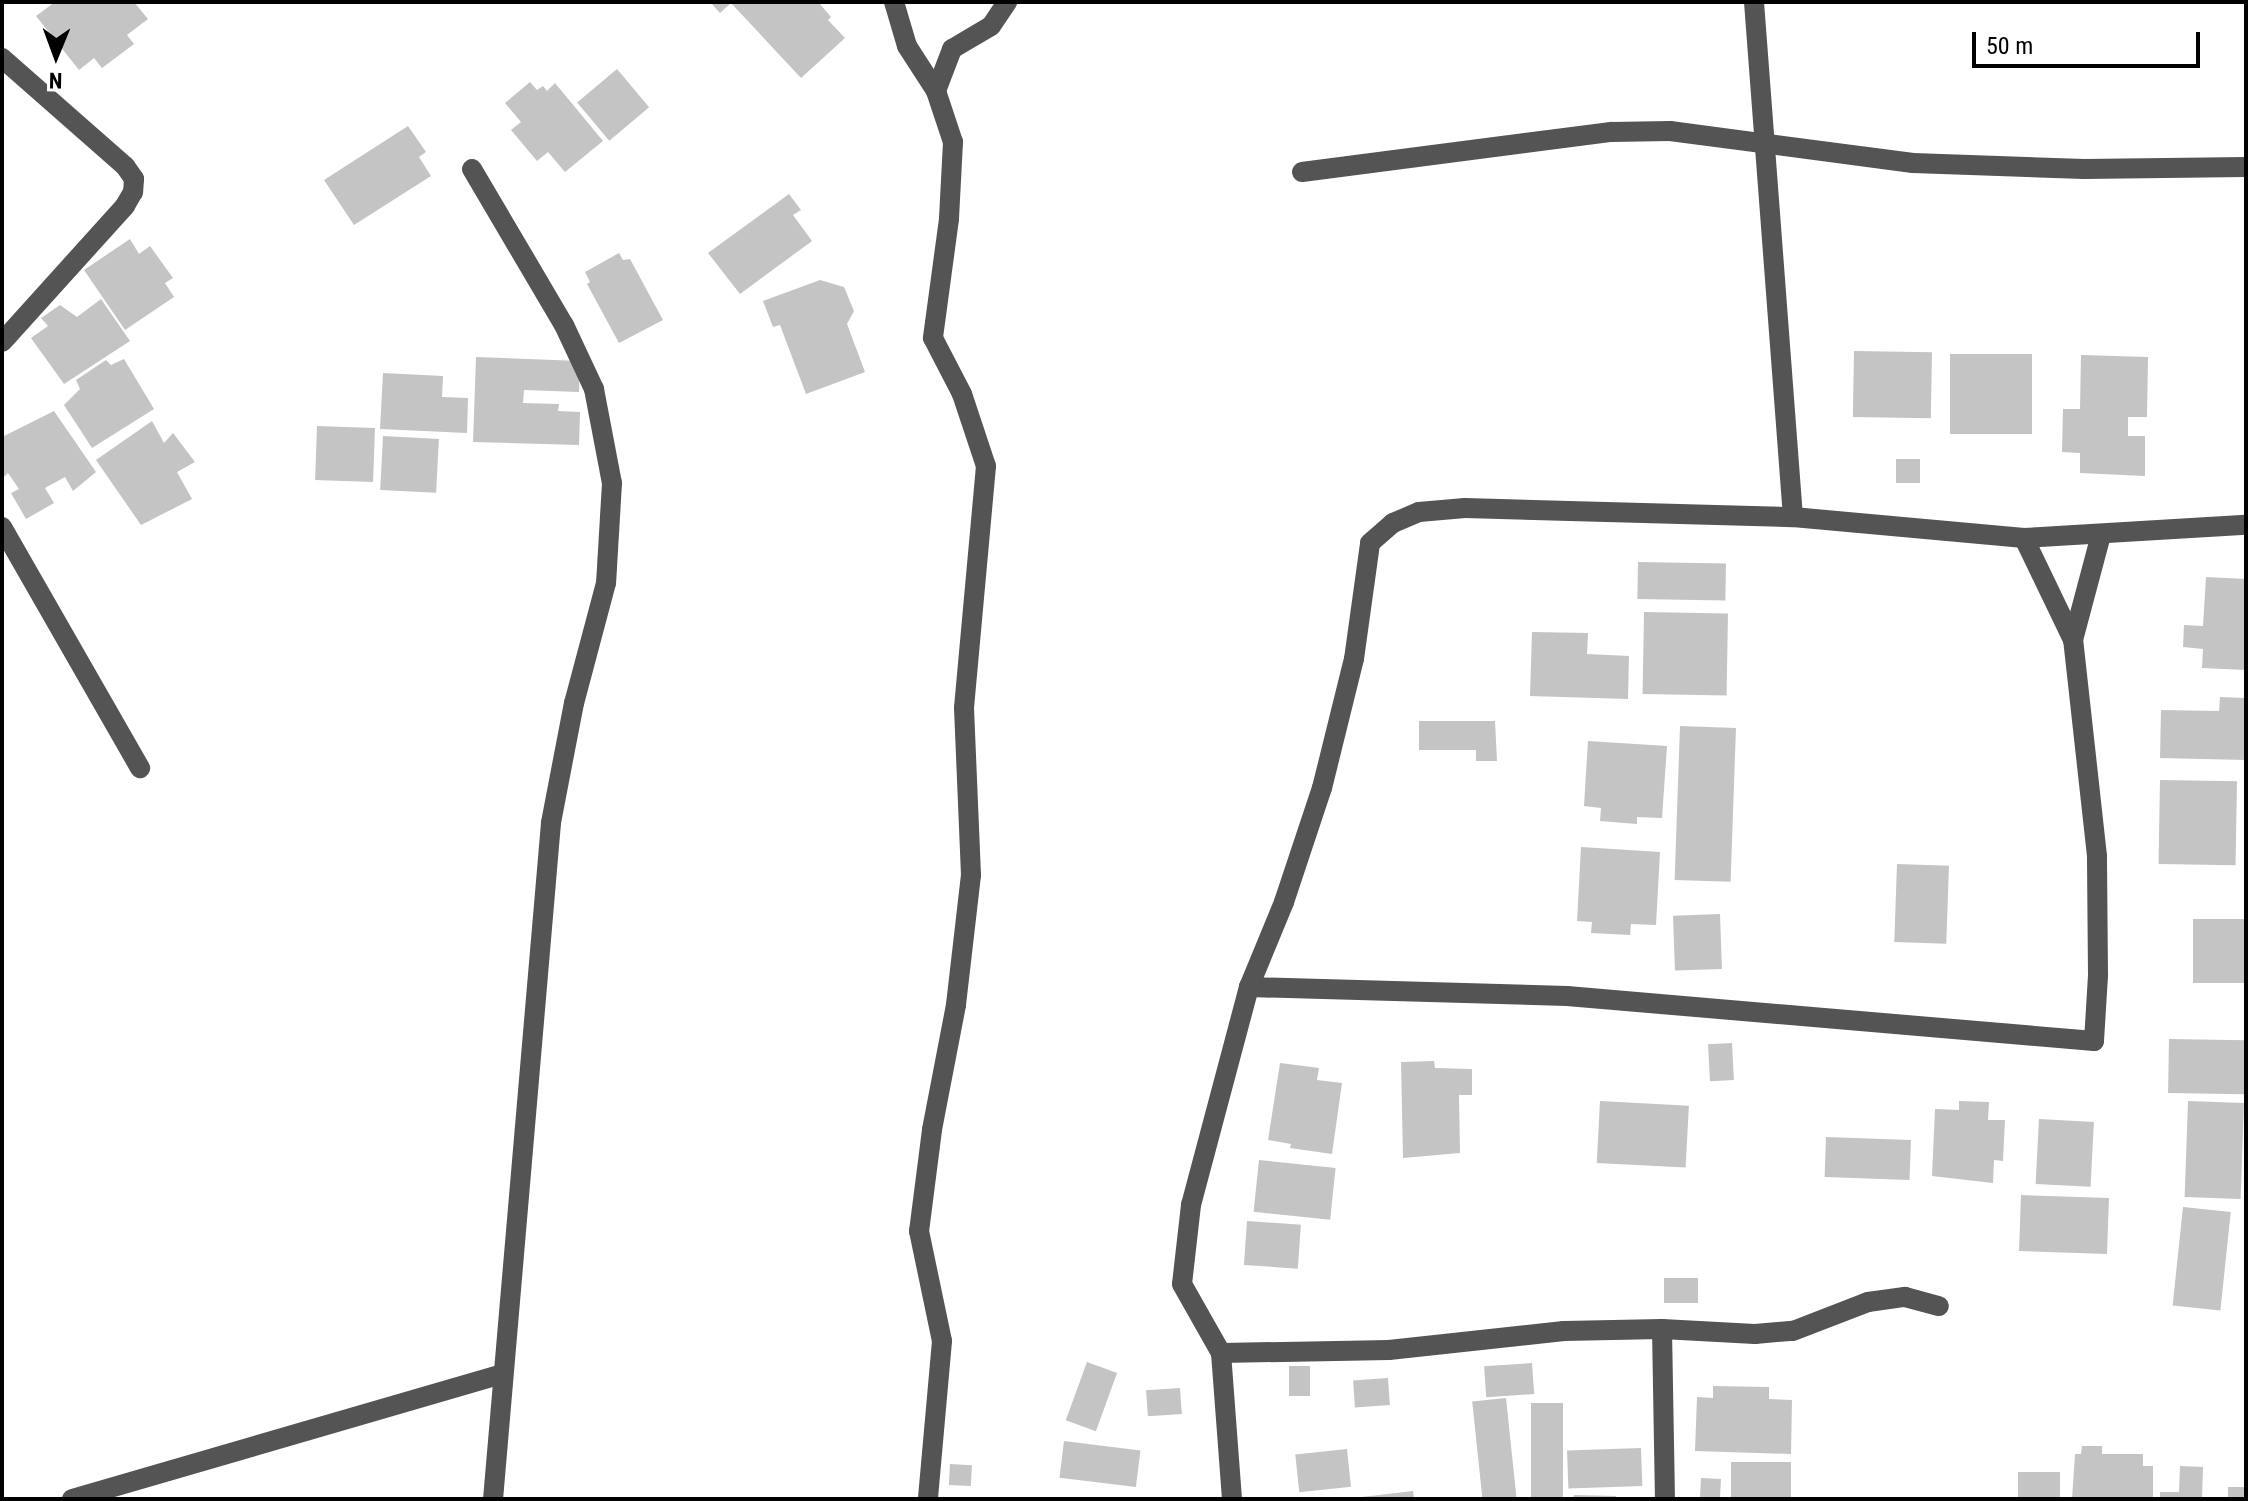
<!DOCTYPE html>
<html>
<head>
<meta charset="utf-8">
<style>
	body { margin:0 }
	#map { position:relative; width:2248px; height:1501px; overflow:hidden; background:#fff; font-family:"Roboto Condensed",sans-serif }
	div>[style] { position:absolute }
	.building>* { inset:0; background:#c4c4c4; transform-origin:0 0 }
	.minor>* { height:20px; margin:-10px; padding:0 10px; transform-origin:10px; border-radius:10px; background:#545454 }
	span { translate:-50% -50%; white-space:nowrap; text-align:center; line-height:1.15; -webkit-text-stroke:8px #fff; paint-order:stroke }
	.frame { position:absolute; inset:0; border:4px solid #000; pointer-events:none }
	.north { position:absolute; left:16px; top:16px; width:80px; height:80px; -webkit-text-stroke:6px #fff; paint-order:stroke; rotate:181deg; font-size:22px; font-weight:700; line-height:32px; text-align:center; color:#000 }
	.north::after { content:''; display:block; margin:auto; width:28px; height:36px; background:#000; clip-path:polygon(50% 0,100% 100%,50% 72%,0 100%) }
	.scale { position:absolute; left:1972px; top:32px; width:228px; height:36px; box-sizing:border-box; border:4px solid #000; border-top:0; padding-left:10px; font-size:24px; line-height:28px; white-space:nowrap; color:#000; -webkit-text-stroke:6px #fff; paint-order:stroke }
</style>
</head>
<body>
<div id="map">
	<div class="building">
		<div style="clip-path:polygon(55px 2px,134px 2px,148px 19px,127px 35px,134px 44px,102px 68px,94px 58px,79px 70px,36px 16px)"></div>
		<div style="clip-path:polygon(710px 2px,822px 2px,820px 4px,831px 17px,828px 20px,845px 38px,801px 78px,731px 3px,720px 13px)"></div>
		<div style="left:617px;top:69px;width:50px;height:52px;rotate:50deg"></div>
		<div style="clip-path:polygon(530px 82px,537px 90px,543px 86px,547px 91px,555px 83px,603px 141px,565px 172px,548px 152px,537px 161px,511px 130px,521px 122px,505px 103px)"></div>
		<div style="clip-path:polygon(408px 126px,426px 152px,419px 157px,431px 176px,354px 225px,324px 180px)"></div>
		<div style="clip-path:polygon(789px 194px,801px 210px,793px 215px,812px 241px,740px 294px,708px 253px)"></div>
		<div style="clip-path:polygon(130px 239px,139px 254px,150px 246px,173px 278px,165px 283px,174px 297px,125px 330px,84px 270px)"></div>
		<div style="clip-path:polygon(619px 253px,623px 260px,630px 259px,663px 320px,619px 343px,587px 284px,590px 282px,585px 272px)"></div>
		<div style="clip-path:polygon(820px 280px,844px 287px,854px 311px,847px 324px,865px 372px,806px 394px,780px 325px,773px 327px,763px 301px)"></div>
		<div style="clip-path:polygon(101px 299px,130px 341px,64px 384px,31px 338px,48px 326px,41px 318px,60px 305px,77px 317px)"></div>
		<div style="left:1854px;top:351px;width:78px;height:66px;rotate:1deg"></div>
		<div style="left:1950px;top:354px;width:82px;height:80px"></div>
		<div style="clip-path:polygon(2081px 355px,2148px 357px,2147px 417px,2128px 417px,2128px 436px,2145px 436px,2145px 476px,2080px 473px,2080px 453px,2062px 452px,2063px 409px,2080px 409px)"></div>
		<div style="clip-path:polygon(476px 357px,580px 361px,579px 392px,524px 390px,523px 403px,559px 404px,558px 411px,580px 412px,579px 445px,473px 442px)"></div>
		<div style="clip-path:polygon(124px 359px,154px 409px,92px 448px,64px 405px,80px 389px,76px 380px,106px 360px,111px 365px)"></div>
		<div style="clip-path:polygon(383px 373px,443px 376px,442px 397px,468px 398px,467px 433px,380px 429px)"></div>
		<div style="clip-path:polygon(54px 411px,96px 472px,73px 491px,65px 477px,45px 488px,54px 503px,26px 519px,11px 493px,19px 489px,8px 473px,2px 479px,2px 437px)"></div>
		<div style="clip-path:polygon(152px 421px,164px 443px,173px 433px,195px 462px,177px 472px,192px 499px,141px 525px,96px 460px)"></div>
		<div style="left:317px;top:426px;width:58px;height:54px;rotate:2deg"></div>
		<div style="left:383px;top:436px;width:56px;height:54px;rotate:3deg"></div>
		<div style="left:1920px;top:459px;width:24px;height:24px;rotate:90deg"></div>
		<div style="left:1638px;top:562px;width:88px;height:37px;rotate:1deg"></div>
		<div style="clip-path:polygon(2206px 577px,2246px 579px,2246px 670px,2202px 668px,2203px 649px,2183px 647px,2184px 625px,2203px 626px)"></div>
		<div style="left:1644px;top:612px;width:84px;height:82px;rotate:1deg"></div>
		<div style="clip-path:polygon(1532px 632px,1588px 633px,1587px 654px,1629px 656px,1628px 699px,1530px 696px)"></div>
		<div style="clip-path:polygon(2220px 697px,2246px 698px,2246px 760px,2160px 758px,2161px 710px,2219px 711px)"></div>
		<div style="clip-path:polygon(1419px 721px,1495px 721px,1497px 761px,1476px 761px,1476px 750px,1419px 750px)"></div>
		<div style="left:1680px;top:726px;width:56px;height:154px;rotate:2deg"></div>
		<div style="clip-path:polygon(1588px 741px,1667px 746px,1662px 818px,1637px 817px,1637px 824px,1600px 821px,1601px 808px,1584px 806px)"></div>
		<div style="left:2160px;top:780px;width:77px;height:84px;rotate:1deg"></div>
		<div style="clip-path:polygon(1581px 847px,1660px 852px,1656px 925px,1631px 924px,1630px 935px,1591px 933px,1592px 922px,1577px 921px)"></div>
		<div style="left:1897px;top:864px;width:52px;height:78px;rotate:2deg"></div>
		<div style="left:1720px;top:914px;width:55px;height:47px;rotate:88deg"></div>
		<div style="left:2193px;top:919px;width:53px;height:64px"></div>
		<div style="left:2169px;top:1039px;width:77px;height:54px;rotate:1deg"></div>
		<div style="left:1732px;top:1043px;width:37px;height:24px;rotate:87deg"></div>
		<div style="clip-path:polygon(1434px 1061px,1435px 1068px,1472px 1069px,1472px 1095px,1459px 1095px,1460px 1153px,1403px 1158px,1401px 1062px)"></div>
		<div style="clip-path:polygon(1280px 1063px,1319px 1068px,1317px 1080px,1342px 1083px,1332px 1154px,1290px 1148px,1291px 1144px,1268px 1140px)"></div>
		<div style="left:1600px;top:1101px;width:89px;height:62px;rotate:3deg"></div>
		<div style="clip-path:polygon(1959px 1101px,1989px 1102px,1988px 1120px,2005px 1120px,2003px 1161px,1994px 1160px,1993px 1183px,1932px 1176px,1935px 1109px,1959px 1110px)"></div>
		<div style="left:2188px;top:1101px;width:56px;height:96px;rotate:2deg"></div>
		<div style="left:2039px;top:1119px;width:55px;height:65px;rotate:3deg"></div>
		<div style="left:1826px;top:1137px;width:85px;height:40px;rotate:2deg"></div>
		<div style="left:1259px;top:1160px;width:77px;height:52px;rotate:6deg"></div>
		<div style="left:2021px;top:1195px;width:88px;height:56px;rotate:2deg"></div>
		<div style="left:2183px;top:1207px;width:48px;height:99px;rotate:6deg"></div>
		<div style="left:1247px;top:1221px;width:54px;height:44px;rotate:4deg"></div>
		<div style="left:1664px;top:1278px;width:34px;height:25px"></div>
		<div style="left:1087px;top:1362px;width:32px;height:62px;rotate:20deg"></div>
		<div style="left:1532px;top:1363px;width:31px;height:48px;rotate:86deg"></div>
		<div style="left:1289px;top:1366px;width:21px;height:30px"></div>
		<div style="left:1388px;top:1378px;width:27px;height:35px;rotate:86deg"></div>
		<div style="clip-path:polygon(1713px 1386px,1769px 1387px,1769px 1399px,1792px 1400px,1791px 1454px,1695px 1451px,1697px 1397px,1713px 1398px)"></div>
		<div style="left:1180px;top:1388px;width:26px;height:34px;rotate:86deg"></div>
		<div style="left:1506px;top:1398px;width:102px;height:34px;rotate:84deg"></div>
		<div style="left:1531px;top:1403px;width:32px;height:96px"></div>
		<div style="left:1064px;top:1441px;width:77px;height:37px;rotate:7deg"></div>
		<div style="clip-path:polygon(2082px 1446px,2102px 1446px,2102px 1454px,2143px 1454px,2143px 1466px,2153px 1466px,2153px 1499px,2072px 1499px,2075px 1454px,2081px 1454px)"></div>
		<div style="left:1641px;top:1448px;width:38px;height:74px;rotate:88deg"></div>
		<div style="left:1347px;top:1449px;width:38px;height:52px;rotate:84deg"></div>
		<div style="left:1731px;top:1462px;width:60px;height:37px"></div>
		<div style="left:950px;top:1464px;width:22px;height:21px;rotate:3deg"></div>
		<div style="clip-path:polygon(2180px 1466px,2203px 1467px,2202px 1499px,2160px 1499px,2160px 1492px,2179px 1492px)"></div>
		<div style="left:2060px;top:1472px;width:27px;height:42px;rotate:90deg"></div>
		<div style="left:1701px;top:1478px;width:20px;height:21px;rotate:3deg"></div>
		<div style="left:2228px;top:1487px;width:18px;height:12px"></div>
		<div style="clip-path:polygon(1413px 1491px,1414px 1499px,1362px 1499px,1362px 1497px)"></div>
		<div style="clip-path:polygon(1574px 1495px,1616px 1496px,1616px 1499px,1573px 1499px)"></div>
	</div>
	<div class="minor">
		<div style="left:894px;top:2px;width:46px;rotate:73.5deg"></div>
		<div style="left:907px;top:46px;width:54px;rotate:57.2deg"></div>
		<div style="left:936px;top:91px;width:54px;rotate:71.6deg"></div>
		<div style="left:953px;top:142px;width:77px;rotate:93deg"></div>
		<div style="left:949px;top:219px;width:120px;rotate:97.7deg"></div>
		<div style="left:933px;top:338px;width:63px;rotate:62.6deg"></div>
		<div style="left:962px;top:394px;width:76px;rotate:71.6deg"></div>
		<div style="left:986px;top:466px;width:243px;rotate:95.2deg"></div>
		<div style="left:964px;top:708px;width:167px;rotate:87.6deg"></div>
		<div style="left:971px;top:875px;width:131px;rotate:96.6deg"></div>
		<div style="left:956px;top:1005px;width:127px;rotate:100.9deg"></div>
		<div style="left:932px;top:1130px;width:102px;rotate:97.3deg"></div>
		<div style="left:919px;top:1231px;width:112px;rotate:78.2deg"></div>
		<div style="left:942px;top:1341px;width:159px;rotate:95.1deg"></div>
		<div style="left:1754px;top:2px;width:516px;rotate:85.67deg"></div>
		<div style="left:2px;top:58px;width:164px;rotate:41.3deg"></div>
		<div style="left:125px;top:166px;width:16px;rotate:55deg"></div>
		<div style="left:134px;top:179px;width:13px;rotate:94deg"></div>
		<div style="left:133px;top:192px;width:16px;rotate:120deg"></div>
		<div style="left:125px;top:206px;width:183px;rotate:132.1deg"></div>
		<div style="left:936px;top:91px;width:45px;rotate:-69.1deg"></div>
		<div style="left:952px;top:49px;width:45px;rotate:-30.5deg"></div>
		<div style="left:991px;top:26px;width:29px;rotate:-56deg"></div>
		<div style="left:472px;top:169px;width:181px;rotate:59.5deg"></div>
		<div style="left:564px;top:325px;width:71px;rotate:64.9deg"></div>
		<div style="left:594px;top:389px;width:96px;rotate:79.2deg"></div>
		<div style="left:612px;top:483px;width:100px;rotate:93.4deg"></div>
		<div style="left:606px;top:583px;width:124px;rotate:104.9deg"></div>
		<div style="left:574px;top:703px;width:122px;rotate:100.9deg"></div>
		<div style="left:551px;top:823px;width:678px;rotate:94.9deg"></div>
		<div style="left:1302px;top:172px;width:312px;rotate:-7.4deg"></div>
		<div style="left:1611px;top:132px;width:59px;rotate:-1deg"></div>
		<div style="left:1670px;top:131px;width:245px;rotate:7.5deg"></div>
		<div style="left:1913px;top:163px;width:171px;rotate:2deg"></div>
		<div style="left:2084px;top:169px;width:162px;rotate:-0.7deg"></div>
		<div style="left:2px;top:527px;width:278px;rotate:60.2deg"></div>
		<div style="left:2073px;top:640px;width:109px;rotate:-75.1deg"></div>
		<div style="left:1249px;top:987px;width:318px;rotate:1.6deg"></div>
		<div style="left:1567px;top:996px;width:529px;rotate:4.88deg"></div>
		<div style="left:2094px;top:1041px;width:66px;rotate:-86.5deg"></div>
		<div style="left:2098px;top:975px;width:119px;rotate:-90.5deg"></div>
		<div style="left:2097px;top:856px;width:217px;rotate:-96.3deg"></div>
		<div style="left:2073px;top:640px;width:113px;rotate:-115.7deg"></div>
		<div style="left:1662px;top:1329px;width:170px;rotate:89deg"></div>
		<div style="left:1221px;top:1353px;width:168px;rotate:-1deg"></div>
		<div style="left:1389px;top:1350px;width:176px;rotate:-6.2deg"></div>
		<div style="left:1564px;top:1331px;width:98px;rotate:-1.2deg"></div>
		<div style="left:1662px;top:1329px;width:93px;rotate:3.1deg"></div>
		<div style="left:1755px;top:1334px;width:38px;rotate:-5deg"></div>
		<div style="left:1793px;top:1331px;width:80px;rotate:-21.1deg"></div>
		<div style="left:1868px;top:1302px;width:37px;rotate:-8deg"></div>
		<div style="left:1905px;top:1297px;width:35px;rotate:15deg"></div>
		<div style="left:72px;top:1499px;width:448px;rotate:-16.2deg"></div>
		<div style="left:1232px;top:1499px;width:146px;rotate:-94.3deg"></div>
		<div style="left:1221px;top:1353px;width:79px;rotate:-119.5deg"></div>
		<div style="left:1182px;top:1284px;width:80px;rotate:-83.5deg"></div>
		<div style="left:1191px;top:1205px;width:226px;rotate:-75.1deg"></div>
		<div style="left:1249px;top:987px;width:92px;rotate:-67.6deg"></div>
		<div style="left:1284px;top:902px;width:120px;rotate:-71.6deg"></div>
		<div style="left:1322px;top:788px;width:133px;rotate:-76.1deg"></div>
		<div style="left:1354px;top:659px;width:117px;rotate:-82.1deg"></div>
		<div style="left:1370px;top:543px;width:30px;rotate:-41deg"></div>
		<div style="left:1393px;top:523px;width:28px;rotate:-23deg"></div>
		<div style="left:1419px;top:512px;width:46px;rotate:-5deg"></div>
		<div style="left:1465px;top:508px;width:328px;rotate:1.6deg"></div>
		<div style="left:1793px;top:517px;width:232px;rotate:5.2deg"></div>
		<div style="left:2024px;top:538px;width:222px;rotate:-3.4deg"></div>
	</div>
	<div class="frame"></div>
	<div class="north">N</div>
	<div class="scale">50 m</div>
</div>
</body>
</html>
